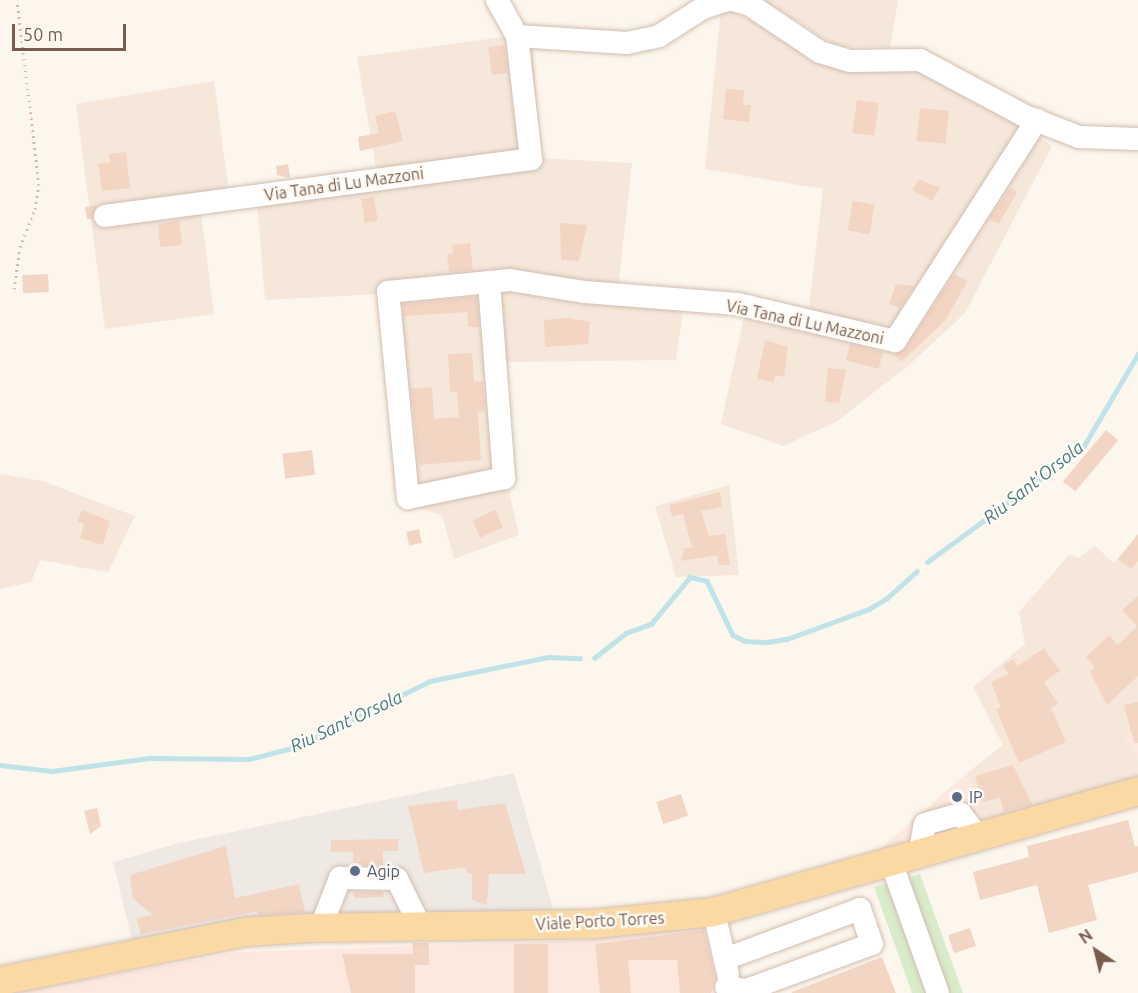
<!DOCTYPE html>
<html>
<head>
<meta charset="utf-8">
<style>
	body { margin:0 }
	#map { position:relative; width:1138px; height:993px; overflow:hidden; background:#fdf6ec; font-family:Ubuntu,sans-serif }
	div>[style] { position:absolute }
	.residential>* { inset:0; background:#f5e8da }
	.commercial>* { inset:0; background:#fde8e0 }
	.industrial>* { inset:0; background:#efe9e4 }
	.green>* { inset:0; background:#d8ecc9 }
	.stream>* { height:4.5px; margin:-2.25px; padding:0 2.25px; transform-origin:2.25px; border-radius:2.25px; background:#bfe3e8 }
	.building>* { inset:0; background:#f3d5c3; transform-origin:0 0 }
	.path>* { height:3px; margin-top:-1.5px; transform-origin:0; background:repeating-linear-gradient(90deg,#d9b8a5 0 1.5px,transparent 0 6px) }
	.roads { filter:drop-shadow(0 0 2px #d1beb0) drop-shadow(0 0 2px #d1beb0) }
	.minor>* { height:22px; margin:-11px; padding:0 11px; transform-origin:11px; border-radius:11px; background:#fff }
	.major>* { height:28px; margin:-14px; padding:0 14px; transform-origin:14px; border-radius:14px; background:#fbd9a5 }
	.dots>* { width:16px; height:16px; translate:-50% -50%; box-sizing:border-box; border:3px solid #fffaf3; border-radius:50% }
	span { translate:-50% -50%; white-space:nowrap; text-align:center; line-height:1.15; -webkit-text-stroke:5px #fffaf3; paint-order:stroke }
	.street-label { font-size:16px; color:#7a5c4d }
	.service-label { font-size:16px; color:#4e5e75 }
	.left { translate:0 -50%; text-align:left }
	.water-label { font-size:18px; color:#437c86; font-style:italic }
	.north { position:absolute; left:1066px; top:921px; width:60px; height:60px; -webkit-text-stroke:4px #fffaf3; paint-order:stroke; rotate:325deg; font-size:16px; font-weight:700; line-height:24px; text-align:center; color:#7a5c4d }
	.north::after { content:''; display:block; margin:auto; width:21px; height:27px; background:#7a5c4d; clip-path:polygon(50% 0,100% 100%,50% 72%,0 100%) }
	.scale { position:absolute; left:12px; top:24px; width:114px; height:27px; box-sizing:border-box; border:3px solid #7a5c4d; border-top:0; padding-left:8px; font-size:18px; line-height:21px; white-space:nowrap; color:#7a5c4d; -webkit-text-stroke:4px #fffaf3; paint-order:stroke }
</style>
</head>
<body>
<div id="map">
	<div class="residential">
		<div style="clip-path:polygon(749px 0,898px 0,890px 47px,837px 47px,798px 21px)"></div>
		<div style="clip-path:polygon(721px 9px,763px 24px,834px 68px,937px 70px,1052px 146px,965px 313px,908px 366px,836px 422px,783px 446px,721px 424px,746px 308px,808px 316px,823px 189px,705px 169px)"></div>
		<div style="clip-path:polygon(532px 33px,540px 158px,632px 163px,618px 289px,684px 304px,676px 360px,501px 362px,504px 469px,519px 535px,454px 559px,442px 515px,403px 504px,382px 294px,265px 300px,256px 190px,377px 174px,357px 57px)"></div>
		<div style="clip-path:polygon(214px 81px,230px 200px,200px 204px,214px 314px,105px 329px,76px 104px)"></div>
		<div style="clip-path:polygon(0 474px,42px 481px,135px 516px,108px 572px,40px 560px,31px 582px,0 589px)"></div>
		<div style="clip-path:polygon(729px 485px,739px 575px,676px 577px,655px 506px)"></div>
		<div style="clip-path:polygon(1138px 534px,1138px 730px,1124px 734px,1138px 759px,1138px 779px,981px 822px,967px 773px,1003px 745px,973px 687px,1025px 644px,1019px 612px,1070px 554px,1078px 558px,1095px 546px,1114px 563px)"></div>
	</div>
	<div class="commercial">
		<div style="clip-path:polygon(1138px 730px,1138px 759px,1124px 734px)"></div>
		<div style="clip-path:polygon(967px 773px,981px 822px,879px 850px)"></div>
		<div style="clip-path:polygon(710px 919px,722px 976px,717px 993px,14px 993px,239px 952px,591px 940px)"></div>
	</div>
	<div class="industrial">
		<div style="clip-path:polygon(514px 773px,554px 912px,133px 944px,113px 862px,179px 843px)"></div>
	</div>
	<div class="green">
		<div style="clip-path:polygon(920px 874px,963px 993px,912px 993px,874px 887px)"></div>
	</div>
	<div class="stream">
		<div style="left:927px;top:562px;width:192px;rotate:-36.1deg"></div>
		<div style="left:1082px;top:449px;width:110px;rotate:-59.5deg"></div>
		<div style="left:594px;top:658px;width:41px;rotate:-38deg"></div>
		<div style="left:626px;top:633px;width:27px;rotate:-20deg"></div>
		<div style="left:651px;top:624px;width:61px;rotate:-50.3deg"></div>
		<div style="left:690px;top:577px;width:17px;rotate:13deg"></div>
		<div style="left:707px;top:581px;width:60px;rotate:64.3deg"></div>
		<div style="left:733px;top:635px;width:13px;rotate:27deg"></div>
		<div style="left:745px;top:641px;width:22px;rotate:3deg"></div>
		<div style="left:767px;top:642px;width:20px;rotate:-9deg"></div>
		<div style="left:787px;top:639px;width:87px;rotate:-20.1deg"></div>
		<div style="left:869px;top:609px;width:21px;rotate:-31deg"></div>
		<div style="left:887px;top:598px;width:40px;rotate:-42deg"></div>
		<div style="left:0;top:765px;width:52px;rotate:6.6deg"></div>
		<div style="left:52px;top:771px;width:98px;rotate:-7.6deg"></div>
		<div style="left:149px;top:758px;width:100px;rotate:0.6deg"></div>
		<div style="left:249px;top:759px;width:49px;rotate:-14.3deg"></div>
		<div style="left:296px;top:747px;width:149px;rotate:-26.2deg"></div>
		<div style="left:430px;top:681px;width:120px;rotate:-11.5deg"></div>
		<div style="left:548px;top:657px;width:32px;rotate:2deg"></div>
	</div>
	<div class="building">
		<div style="left:504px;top:45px;width:28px;height:16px;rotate:82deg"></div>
		<div style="clip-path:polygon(726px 89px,744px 90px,743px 105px,751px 105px,749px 122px,723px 119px)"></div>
		<div style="left:857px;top:100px;width:22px;height:33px;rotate:8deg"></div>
		<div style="left:920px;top:108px;width:29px;height:33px;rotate:6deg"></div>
		<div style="clip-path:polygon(395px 111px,403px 141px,360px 151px,358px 137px,379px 133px,375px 116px)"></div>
		<div style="clip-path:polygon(126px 152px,130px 188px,102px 191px,98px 164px,110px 162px,109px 154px)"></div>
		<div style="clip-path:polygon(288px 164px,290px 178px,277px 175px,276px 166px)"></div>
		<div style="clip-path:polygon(919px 179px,940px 188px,932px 201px,912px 190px)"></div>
		<div style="clip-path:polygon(1010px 188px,1017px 192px,999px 224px,989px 219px)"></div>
		<div style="left:374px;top:197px;width:24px;height:13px;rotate:81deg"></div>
		<div style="left:853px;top:201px;width:22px;height:30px;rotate:10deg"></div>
		<div style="clip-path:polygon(97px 205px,92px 219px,87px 219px,85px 207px)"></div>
		<div style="clip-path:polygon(179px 220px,182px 245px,160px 247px,158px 225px)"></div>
		<div style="clip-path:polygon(560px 223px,587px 225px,579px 261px,561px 260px)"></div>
		<div style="clip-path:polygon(470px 243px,473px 270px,449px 272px,447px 254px,453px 253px,452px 245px)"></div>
		<div style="left:48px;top:274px;width:18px;height:26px;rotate:87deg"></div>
		<div style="clip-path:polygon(954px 274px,968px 281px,945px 321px,901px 362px,894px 354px,906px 348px)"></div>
		<div style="clip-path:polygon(896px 284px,914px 286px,893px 320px,899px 308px,889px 304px)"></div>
		<div style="clip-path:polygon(477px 297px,479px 327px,468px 327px,467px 312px,404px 316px,403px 304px)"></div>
		<div style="clip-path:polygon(568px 318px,590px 322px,588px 344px,545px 347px,544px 320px)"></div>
		<div style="clip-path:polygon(765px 340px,788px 347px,784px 377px,775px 375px,774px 382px,757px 379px)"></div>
		<div style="left:850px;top:344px;width:34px;height:17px;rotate:14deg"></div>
		<div style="clip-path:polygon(472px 353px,474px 382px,483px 381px,485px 411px,478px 412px,481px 460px,419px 465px,411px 389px,432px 387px,434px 419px,459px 417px,457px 392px,450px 392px,448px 354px)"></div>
		<div style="clip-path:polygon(828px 368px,846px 370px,839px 403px,825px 402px)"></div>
		<div style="left:1106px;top:430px;width:16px;height:67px;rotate:40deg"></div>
		<div style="left:312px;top:450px;width:25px;height:30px;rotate:83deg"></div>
		<div style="clip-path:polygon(720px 492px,722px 507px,701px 511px,709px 536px,725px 534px,730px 565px,718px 565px,717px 555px,681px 561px,684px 548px,692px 548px,683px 514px,672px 516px,669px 505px)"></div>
		<div style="clip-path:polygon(82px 510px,110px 521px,103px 545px,80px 538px,84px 524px,77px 522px)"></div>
		<div style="left:495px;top:510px;width:19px;height:25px;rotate:65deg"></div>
		<div style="left:419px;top:529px;width:14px;height:13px;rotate:78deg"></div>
		<div style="clip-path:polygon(1138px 534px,1138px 561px,1131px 569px,1118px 559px)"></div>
		<div style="clip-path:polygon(1138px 596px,1138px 676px,1107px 705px,1090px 672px,1095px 667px,1086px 657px,1109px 635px,1118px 645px,1137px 626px,1122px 610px)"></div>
		<div style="clip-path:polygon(1044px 648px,1060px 671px,1044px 682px,1058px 704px,1051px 708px,1066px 742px,1019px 763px,996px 709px,1001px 707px,991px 682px,1009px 674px,1003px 666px,1013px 659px,1018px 666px)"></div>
		<div style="clip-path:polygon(1138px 702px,1138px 743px,1134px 743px,1124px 705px)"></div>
		<div style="clip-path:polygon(1013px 765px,1032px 804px,1004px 812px,1000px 798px,982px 802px,975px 776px)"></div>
		<div style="left:681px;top:794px;width:23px;height:26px;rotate:72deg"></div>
		<div style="clip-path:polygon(457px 800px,458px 810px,505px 803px,526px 874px,489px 874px,487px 905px,472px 900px,472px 874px,467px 873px,466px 867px,424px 873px,408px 806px)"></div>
		<div style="clip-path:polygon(97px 808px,101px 826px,90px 834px,84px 811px)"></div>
		<div style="clip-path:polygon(1128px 820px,1135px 847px,1138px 846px,1138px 872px,1088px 885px,1097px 920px,1049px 933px,1037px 885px,980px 900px,973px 872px,1029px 857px,1027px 846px)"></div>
		<div style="clip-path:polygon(398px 839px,398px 851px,383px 851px,383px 865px,353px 865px,353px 852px,331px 852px,331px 840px)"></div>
		<div style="clip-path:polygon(226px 846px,235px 898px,299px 884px,305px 912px,258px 915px,258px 911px,141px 934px,136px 918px,153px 915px,133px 899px,130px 875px)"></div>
		<div style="clip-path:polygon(354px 892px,383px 892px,384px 897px,354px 898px)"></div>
		<div style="left:970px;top:928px;width:19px;height:23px;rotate:72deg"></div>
		<div style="clip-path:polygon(704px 930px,715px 977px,711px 993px,680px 993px,677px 960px,628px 960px,631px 993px,600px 993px,595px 944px)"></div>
		<div style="clip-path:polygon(413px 943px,429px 943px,429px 965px,415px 965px,415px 993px,351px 993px,342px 954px,413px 954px)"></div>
		<div style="left:514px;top:944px;width:34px;height:49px"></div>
		<div style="clip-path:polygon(882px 957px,896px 993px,792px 993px,792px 992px)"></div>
	</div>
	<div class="path">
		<div style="left:14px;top:289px;width:42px;rotate:-81.9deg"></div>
		<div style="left:20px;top:247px;width:41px;rotate:-68.5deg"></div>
		<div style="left:35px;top:209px;width:24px;rotate:-81deg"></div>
		<div style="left:39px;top:185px;width:186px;rotate:-96.8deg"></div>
	</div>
	<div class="roads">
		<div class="minor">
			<div style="left:497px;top:0;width:41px;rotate:60.9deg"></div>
			<div style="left:733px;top:0;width:18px;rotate:16deg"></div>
			<div style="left:750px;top:5px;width:84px;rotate:33.9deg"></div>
			<div style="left:820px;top:52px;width:31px;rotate:17deg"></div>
			<div style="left:850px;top:61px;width:70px;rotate:-0.8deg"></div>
			<div style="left:920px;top:60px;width:119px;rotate:28.1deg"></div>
			<div style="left:1025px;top:116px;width:58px;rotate:21.3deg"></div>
			<div style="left:1079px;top:137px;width:59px;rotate:1.9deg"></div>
			<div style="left:105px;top:216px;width:430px;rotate:-7.6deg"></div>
			<div style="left:531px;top:159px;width:124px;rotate:-96.5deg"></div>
			<div style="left:517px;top:36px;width:110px;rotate:3.6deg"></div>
			<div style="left:627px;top:43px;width:33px;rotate:-12deg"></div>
			<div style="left:659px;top:36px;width:52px;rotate:-32.5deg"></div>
			<div style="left:703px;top:8px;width:25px;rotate:-18deg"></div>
			<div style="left:489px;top:282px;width:197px;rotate:85.6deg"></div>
			<div style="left:504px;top:478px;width:98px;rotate:168.2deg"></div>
			<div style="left:408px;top:498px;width:207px;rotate:-95.5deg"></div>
			<div style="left:388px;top:292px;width:123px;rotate:-5.6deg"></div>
			<div style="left:510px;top:280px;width:76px;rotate:9.1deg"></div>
			<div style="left:585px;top:292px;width:153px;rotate:4.5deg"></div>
			<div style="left:738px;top:304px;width:161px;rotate:13.3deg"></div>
			<div style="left:895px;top:341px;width:263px;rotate:-57.3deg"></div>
			<div style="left:920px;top:851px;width:27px;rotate:-80deg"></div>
			<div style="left:925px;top:824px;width:37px;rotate:-16deg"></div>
			<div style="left:961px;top:814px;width:26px;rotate:53deg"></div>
			<div style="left:890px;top:859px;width:142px;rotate:70.3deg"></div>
			<div style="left:714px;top:912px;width:64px;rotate:77.3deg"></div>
			<div style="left:321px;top:927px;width:53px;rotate:-68.8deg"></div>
			<div style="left:340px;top:878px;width:57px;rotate:1deg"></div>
			<div style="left:397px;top:879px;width:52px;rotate:63.9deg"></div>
			<div style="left:725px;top:959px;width:144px;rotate:-20.3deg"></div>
			<div style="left:860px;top:909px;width:37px;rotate:71deg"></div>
			<div style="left:872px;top:944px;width:134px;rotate:159.9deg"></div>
			<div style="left:746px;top:990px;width:20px;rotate:-171deg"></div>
		</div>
		<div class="major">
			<div style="left:0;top:981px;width:251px;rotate:-11.3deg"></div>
			<div style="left:246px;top:932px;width:61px;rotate:-3.8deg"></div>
			<div style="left:307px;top:928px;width:287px;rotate:-0.8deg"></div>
			<div style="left:594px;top:924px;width:121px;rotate:-5.7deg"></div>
			<div style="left:714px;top:912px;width:441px;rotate:-15.9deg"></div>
		</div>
	</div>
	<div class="dots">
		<div style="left:957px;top:797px;background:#5c6f8a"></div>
		<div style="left:355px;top:871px;background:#5c6f8a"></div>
	</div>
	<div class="street-label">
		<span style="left:344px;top:184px;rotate:-8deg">Via Tana di Lu Mazzoni</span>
		<span style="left:805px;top:322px;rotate:12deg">Via Tana di Lu Mazzoni</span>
		<span style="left:600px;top:921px;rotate:-3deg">Viale Porto Torres</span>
	</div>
	<div class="service-label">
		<span class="left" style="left:969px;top:797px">IP</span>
		<span class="left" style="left:367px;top:871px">Agip</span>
	</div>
	<div class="water-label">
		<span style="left:1033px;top:482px;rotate:-38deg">Riu Sant'Orsola</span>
		<span style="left:346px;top:721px;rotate:-25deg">Riu Sant'Orsola</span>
	</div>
	<div class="north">N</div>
	<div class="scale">50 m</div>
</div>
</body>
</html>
